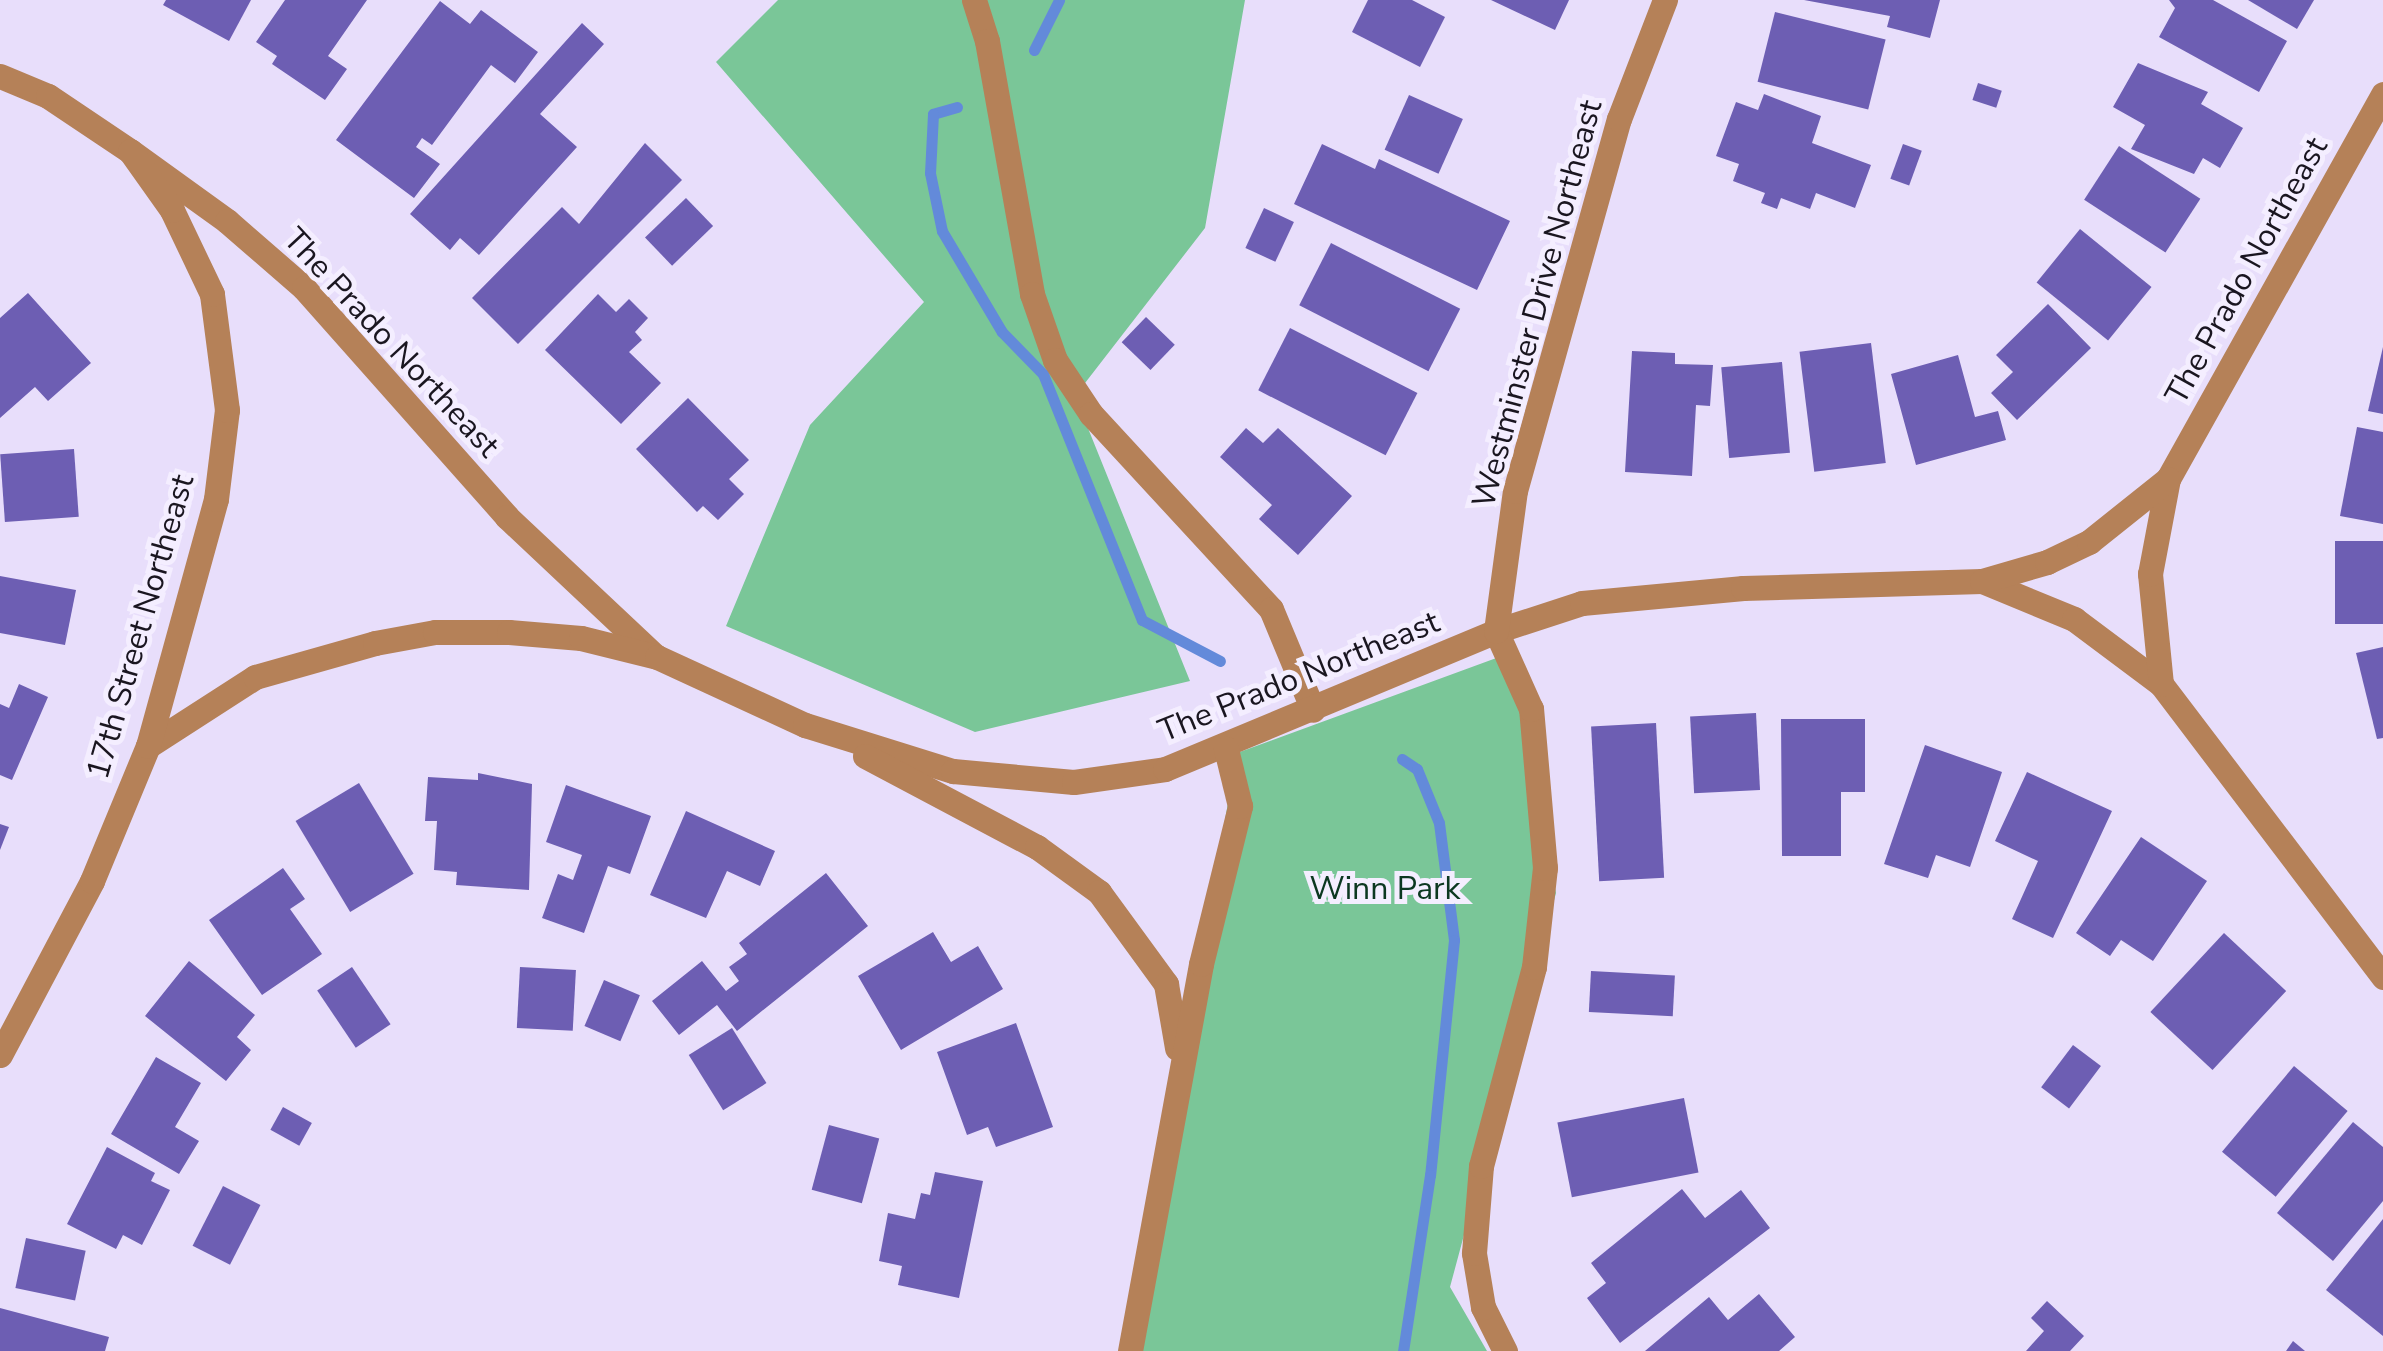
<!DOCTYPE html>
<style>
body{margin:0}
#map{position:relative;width:2383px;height:1351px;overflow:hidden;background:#e8defb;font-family:"Nunito Sans",sans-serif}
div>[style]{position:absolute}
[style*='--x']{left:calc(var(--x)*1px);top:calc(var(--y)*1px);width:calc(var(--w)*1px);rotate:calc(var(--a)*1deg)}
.green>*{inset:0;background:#7ac698}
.stream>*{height:11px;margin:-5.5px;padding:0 5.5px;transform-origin:5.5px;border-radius:5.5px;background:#638ada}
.building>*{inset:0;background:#6d5eb3;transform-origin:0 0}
.street>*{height:25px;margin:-12.5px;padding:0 12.5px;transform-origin:12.5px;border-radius:12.5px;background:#b58158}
span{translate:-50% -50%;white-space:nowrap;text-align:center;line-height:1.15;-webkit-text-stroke:10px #f4eeff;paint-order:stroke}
.street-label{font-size:32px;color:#1a1620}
.park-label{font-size:32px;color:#0c3821}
</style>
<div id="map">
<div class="green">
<div style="clip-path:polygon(778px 0,1245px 0,1205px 228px,1075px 396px,1190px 681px,975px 732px,726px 626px,810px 425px,924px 302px,716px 62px)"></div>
<div style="clip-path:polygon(1510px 653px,1556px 893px,1450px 1287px,1487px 1351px,1129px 1351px,1237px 753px)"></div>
</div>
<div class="stream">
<div style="--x:1034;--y:50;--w:56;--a:-63.4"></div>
<div style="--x:957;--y:107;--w:25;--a:164"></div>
<div style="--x:933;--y:114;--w:59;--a:92.9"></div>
<div style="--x:930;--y:173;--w:59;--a:78.3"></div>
<div style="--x:942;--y:231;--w:117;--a:59.3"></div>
<div style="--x:1002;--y:332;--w:59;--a:45.7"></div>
<div style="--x:1043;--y:374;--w:265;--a:68.1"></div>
<div style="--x:1142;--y:620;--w:88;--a:27.7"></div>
<div style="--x:1402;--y:759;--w:18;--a:34"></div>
<div style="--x:1417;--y:769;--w:58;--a:67.8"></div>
<div style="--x:1439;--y:823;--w:118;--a:82.7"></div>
<div style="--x:1454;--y:940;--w:236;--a:95.8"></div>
<div style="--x:1430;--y:1175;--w:178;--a:98.7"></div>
</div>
<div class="building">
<div style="clip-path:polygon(166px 0,251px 0,229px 41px,163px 5px)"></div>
<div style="clip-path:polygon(285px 0,367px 0,328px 56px,347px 69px,325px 100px,272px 64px,277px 56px,256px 42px)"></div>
<div style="clip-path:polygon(1368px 0,1412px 0,1445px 17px,1420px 67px,1352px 32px)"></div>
<div style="clip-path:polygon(1491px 0,1569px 0,1555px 30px)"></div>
<div style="clip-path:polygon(1804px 0,1940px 0,1930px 38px,1887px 27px,1890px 16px)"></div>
<div style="clip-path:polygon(2169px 0,2213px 0,2287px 41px,2259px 92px,2159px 37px,2175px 8px)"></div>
<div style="clip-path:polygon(2248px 0,2314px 0,2297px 29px)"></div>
<div style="clip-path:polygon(440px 1px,470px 24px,481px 10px,538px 52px,515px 83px,491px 65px,432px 145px,422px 138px,416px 147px,440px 164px,414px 198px,336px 140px)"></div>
<div style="left:1775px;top:12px;width:114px;height:72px;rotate:14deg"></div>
<div style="clip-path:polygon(582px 23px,604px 44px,540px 114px,577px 147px,479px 255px,460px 238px,450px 250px,410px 214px)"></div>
<div style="clip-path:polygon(2138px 63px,2208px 92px,2201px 104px,2243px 128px,2220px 168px,2203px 158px,2194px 174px,2131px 149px,2145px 125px,2113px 107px)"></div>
<div style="left:1978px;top:83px;width:25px;height:18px;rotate:18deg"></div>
<div style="clip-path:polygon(1764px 94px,1821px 116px,1812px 143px,1871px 165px,1855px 208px,1816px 193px,1810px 209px,1781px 198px,1777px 209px,1761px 203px,1765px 193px,1733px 181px,1739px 164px,1716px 156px,1736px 102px,1758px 110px)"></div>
<div style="left:1409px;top:95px;width:59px;height:60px;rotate:24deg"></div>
<div style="clip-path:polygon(645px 143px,682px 180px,518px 344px,472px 298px,562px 207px,579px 224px)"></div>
<div style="clip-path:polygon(1322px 144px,1375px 169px,1379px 159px,1510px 221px,1477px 290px,1294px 204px)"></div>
<div style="left:1903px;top:144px;width:20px;height:37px;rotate:20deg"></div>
<div style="left:2119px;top:146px;width:97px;height:64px;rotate:33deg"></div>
<div style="left:686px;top:198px;width:39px;height:57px;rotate:46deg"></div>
<div style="left:1264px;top:208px;width:33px;height:44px;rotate:25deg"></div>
<div style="left:2080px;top:229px;width:92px;height:69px;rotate:39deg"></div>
<div style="left:1331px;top:243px;width:145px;height:70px;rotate:27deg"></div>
<div style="clip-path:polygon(28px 293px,91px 363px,48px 401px,35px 387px,0 418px,0 318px)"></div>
<div style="clip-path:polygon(598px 294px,616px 312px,629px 299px,648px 318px,635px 332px,642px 340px,629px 352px,661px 383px,621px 424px,545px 350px)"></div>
<div style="clip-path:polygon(2048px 304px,2091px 348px,2017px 420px,1991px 393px,2013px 372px,1996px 355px)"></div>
<div style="left:1146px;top:317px;width:40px;height:35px;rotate:44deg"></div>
<div style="left:1290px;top:328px;width:143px;height:70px;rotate:27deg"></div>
<div style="left:1871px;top:343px;width:121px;height:72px;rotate:83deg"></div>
<div style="clip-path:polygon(2383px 347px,2383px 414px,2368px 411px)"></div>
<div style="clip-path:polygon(1632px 351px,1675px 353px,1675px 364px,1713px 365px,1710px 406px,1696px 405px,1692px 476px,1625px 472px)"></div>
<div style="clip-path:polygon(1958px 355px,1975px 417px,1998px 411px,2006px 440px,1916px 465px,1891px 374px)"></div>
<div style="left:1782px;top:362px;width:91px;height:61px;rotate:85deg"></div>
<div style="clip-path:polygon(688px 398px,749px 460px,729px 479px,744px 494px,718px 520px,703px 506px,697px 512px,636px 449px)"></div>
<div style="clip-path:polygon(2357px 427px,2383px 432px,2383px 524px,2340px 516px)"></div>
<div style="clip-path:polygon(1246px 428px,1263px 443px,1278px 428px,1352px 496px,1298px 555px,1259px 519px,1272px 505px,1220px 457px)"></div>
<div style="left:74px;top:449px;width:68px;height:74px;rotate:86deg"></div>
<div style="left:2335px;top:541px;width:48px;height:83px"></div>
<div style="clip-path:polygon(0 576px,76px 590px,65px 645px,0 633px)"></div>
<div style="clip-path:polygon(2383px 647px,2383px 738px,2377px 739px,2356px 653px)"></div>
<div style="clip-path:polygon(19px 684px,48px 697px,12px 780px,0 775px,0 704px,9px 708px)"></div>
<div style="left:1756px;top:713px;width:77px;height:66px;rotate:87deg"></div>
<div style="clip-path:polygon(1781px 719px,1865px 719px,1865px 792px,1841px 792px,1841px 856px,1782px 856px)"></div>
<div style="left:1656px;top:723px;width:155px;height:65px;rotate:87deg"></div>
<div style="clip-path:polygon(1925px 745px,2002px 772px,1970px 867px,1936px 855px,1928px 878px,1884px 864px)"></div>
<div style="clip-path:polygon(2027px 772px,2112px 811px,2053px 938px,2012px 919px,2038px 861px,1995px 841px)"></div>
<div style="clip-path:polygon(478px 773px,532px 784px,529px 890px,456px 885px,457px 872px,434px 870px,437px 821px,425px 821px,428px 777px,478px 780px)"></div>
<div style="left:359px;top:783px;width:106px;height:74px;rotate:59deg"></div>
<div style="clip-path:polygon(566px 785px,651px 816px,630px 874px,608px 866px,584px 933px,542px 918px,558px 874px,573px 880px,582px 855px,546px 842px)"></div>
<div style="clip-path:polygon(686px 811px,775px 851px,760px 886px,727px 871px,706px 918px,650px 895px)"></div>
<div style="clip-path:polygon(0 824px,9px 827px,0 850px)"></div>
<div style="clip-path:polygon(2141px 837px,2207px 881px,2153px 961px,2121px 940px,2110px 956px,2076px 933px)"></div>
<div style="clip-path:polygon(283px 868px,305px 899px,290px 909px,322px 954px,262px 995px,209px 920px)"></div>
<div style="clip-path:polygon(826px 873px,868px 926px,737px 1031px,717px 1005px,679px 1035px,652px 1001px,702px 961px,726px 991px,739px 981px,729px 967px,747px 954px,739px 943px)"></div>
<div style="clip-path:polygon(933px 932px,951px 962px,978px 946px,1003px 989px,901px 1050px,858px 976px)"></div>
<div style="left:2224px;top:933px;width:85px;height:108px;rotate:43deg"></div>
<div style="clip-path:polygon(189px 961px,255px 1015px,237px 1037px,251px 1050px,226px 1081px,145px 1016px)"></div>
<div style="left:352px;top:967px;width:69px;height:42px;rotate:56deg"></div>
<div style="left:520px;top:967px;width:56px;height:61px;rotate:3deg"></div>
<div style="left:1591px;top:971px;width:84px;height:41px;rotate:3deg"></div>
<div style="left:604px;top:980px;width:39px;height:50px;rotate:23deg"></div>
<div style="clip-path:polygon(1016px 1023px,1053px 1127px,996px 1147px,988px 1127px,967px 1135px,937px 1052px)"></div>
<div style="left:732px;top:1028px;width:65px;height:51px;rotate:58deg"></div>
<div style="left:2073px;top:1045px;width:35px;height:53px;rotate:37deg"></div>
<div style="clip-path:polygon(156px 1057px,201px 1083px,175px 1127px,199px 1141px,179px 1174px,111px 1134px)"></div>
<div style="left:2294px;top:1066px;width:70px;height:112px;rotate:40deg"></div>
<div style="left:1684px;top:1098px;width:76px;height:129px;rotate:79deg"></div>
<div style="left:283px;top:1107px;width:33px;height:26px;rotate:29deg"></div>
<div style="clip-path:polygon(2353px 1122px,2383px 1147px,2383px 1201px,2333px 1261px,2277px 1213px)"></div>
<div style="left:829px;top:1125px;width:52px;height:67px;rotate:15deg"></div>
<div style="clip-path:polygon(107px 1147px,155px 1173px,151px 1181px,170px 1190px,142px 1245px,123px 1235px,116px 1249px,67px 1224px)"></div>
<div style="clip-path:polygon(935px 1172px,983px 1181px,959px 1298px,898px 1285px,902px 1266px,879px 1261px,888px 1213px,915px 1219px,921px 1193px,930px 1195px)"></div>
<div style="left:223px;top:1186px;width:42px;height:67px;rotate:27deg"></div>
<div style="clip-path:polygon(1682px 1189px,1705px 1218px,1741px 1190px,1770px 1228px,1620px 1343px,1587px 1298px,1606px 1283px,1591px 1263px)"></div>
<div style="clip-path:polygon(2383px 1219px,2383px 1336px,2326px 1290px)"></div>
<div style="left:26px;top:1238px;width:61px;height:51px;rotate:12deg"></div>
<div style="clip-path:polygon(1759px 1294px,1795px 1337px,1779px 1351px,1645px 1351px,1709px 1297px,1728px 1320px)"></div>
<div style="clip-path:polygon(2047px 1301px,2084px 1336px,2070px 1351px,2026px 1351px,2044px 1331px,2031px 1318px)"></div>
<div style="clip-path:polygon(0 1308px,109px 1337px,105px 1351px,0 1351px)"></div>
<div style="clip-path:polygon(2293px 1341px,2305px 1351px,2286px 1351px)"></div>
</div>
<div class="street">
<div style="--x:974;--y:0;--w:43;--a:72.4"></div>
<div style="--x:987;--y:41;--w:257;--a:79.9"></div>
<div style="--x:1032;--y:294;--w:70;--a:70.8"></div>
<div style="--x:1055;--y:360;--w:65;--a:56.3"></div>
<div style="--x:1091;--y:414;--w:265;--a:47.3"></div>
<div style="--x:1271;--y:609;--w:109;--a:67.4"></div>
<div style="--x:0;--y:76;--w:52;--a:22.6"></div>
<div style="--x:48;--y:96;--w:99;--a:33.9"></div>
<div style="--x:130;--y:151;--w:120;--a:35.8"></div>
<div style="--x:227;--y:221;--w:102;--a:41"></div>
<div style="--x:304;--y:288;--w:306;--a:48.4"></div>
<div style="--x:507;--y:517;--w:202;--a:43.2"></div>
<div style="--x:1982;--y:581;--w:100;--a:22.4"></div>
<div style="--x:2074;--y:619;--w:109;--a:36.8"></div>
<div style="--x:2161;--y:684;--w:368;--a:52.8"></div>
<div style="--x:2161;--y:684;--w:111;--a:-95.7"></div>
<div style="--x:2150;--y:574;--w:97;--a:-79.3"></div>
<div style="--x:2168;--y:479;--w:441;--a:-60.8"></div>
<div style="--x:148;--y:746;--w:127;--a:-32.8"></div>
<div style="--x:255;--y:677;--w:125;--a:-15.8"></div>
<div style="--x:375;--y:643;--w:61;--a:-10.4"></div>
<div style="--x:435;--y:632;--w:74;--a:0"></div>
<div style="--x:509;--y:632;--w:72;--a:4.8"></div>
<div style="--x:581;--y:638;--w:78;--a:14"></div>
<div style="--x:657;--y:657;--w:163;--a:24.7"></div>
<div style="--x:805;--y:725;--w:155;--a:17.3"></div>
<div style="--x:953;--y:771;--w:121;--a:5.2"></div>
<div style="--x:1074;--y:782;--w:92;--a:-8.1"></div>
<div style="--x:1165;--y:769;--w:359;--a:-22.6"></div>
<div style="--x:1496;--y:631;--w:90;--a:-18"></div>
<div style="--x:1582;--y:603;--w:162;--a:-5.3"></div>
<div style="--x:1743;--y:588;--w:239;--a:-1.7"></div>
<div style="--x:1982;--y:581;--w:68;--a:-16.3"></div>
<div style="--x:2047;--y:562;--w:47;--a:-25.5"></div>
<div style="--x:2089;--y:542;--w:101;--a:-38.6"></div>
<div style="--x:865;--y:756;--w:195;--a:27.9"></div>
<div style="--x:1037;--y:847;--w:77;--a:36"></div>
<div style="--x:1099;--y:892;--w:114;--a:53.9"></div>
<div style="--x:1166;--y:984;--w:65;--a:80.2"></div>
<div style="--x:0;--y:1055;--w:197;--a:-62.1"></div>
<div style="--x:92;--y:881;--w:146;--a:-67.5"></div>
<div style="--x:148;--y:746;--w:256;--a:-74.6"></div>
<div style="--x:216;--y:499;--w:90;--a:-83"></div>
<div style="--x:227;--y:410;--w:117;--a:-97.4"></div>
<div style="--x:212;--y:294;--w:93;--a:-115.5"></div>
<div style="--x:172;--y:210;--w:72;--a:-125.4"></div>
<div style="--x:1130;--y:1351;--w:393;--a:-79.6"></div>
<div style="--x:1201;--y:964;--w:163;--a:-76.1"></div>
<div style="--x:1240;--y:806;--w:59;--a:-103.8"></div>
<div style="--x:1505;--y:1351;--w:49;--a:-116.6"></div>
<div style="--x:1483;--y:1307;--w:55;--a:-99.5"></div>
<div style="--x:1474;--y:1253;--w:87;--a:-85.4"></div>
<div style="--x:1481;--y:1166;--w:206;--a:-75.1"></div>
<div style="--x:1534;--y:967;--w:100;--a:-83.7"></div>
<div style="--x:1545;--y:868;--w:160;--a:-95"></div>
<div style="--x:1531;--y:709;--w:85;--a:-114.2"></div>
<div style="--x:1496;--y:631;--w:141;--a:-82.3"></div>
<div style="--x:1515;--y:491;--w:386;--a:-74.4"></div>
<div style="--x:1619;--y:119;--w:128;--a:-68.9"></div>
</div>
<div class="street-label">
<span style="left:2247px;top:271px;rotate:-61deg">The Prado Northeast</span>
<span style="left:1538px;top:304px;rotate:-75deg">Westminster Drive Northeast</span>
<span style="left:391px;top:343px;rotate:47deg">The Prado Northeast</span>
<span style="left:141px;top:627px;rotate:-74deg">17th Street Northeast</span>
<span style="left:1299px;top:677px;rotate:-22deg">The Prado Northeast</span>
</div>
<div class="park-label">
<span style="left:1385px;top:889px">Winn Park</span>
</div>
</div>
